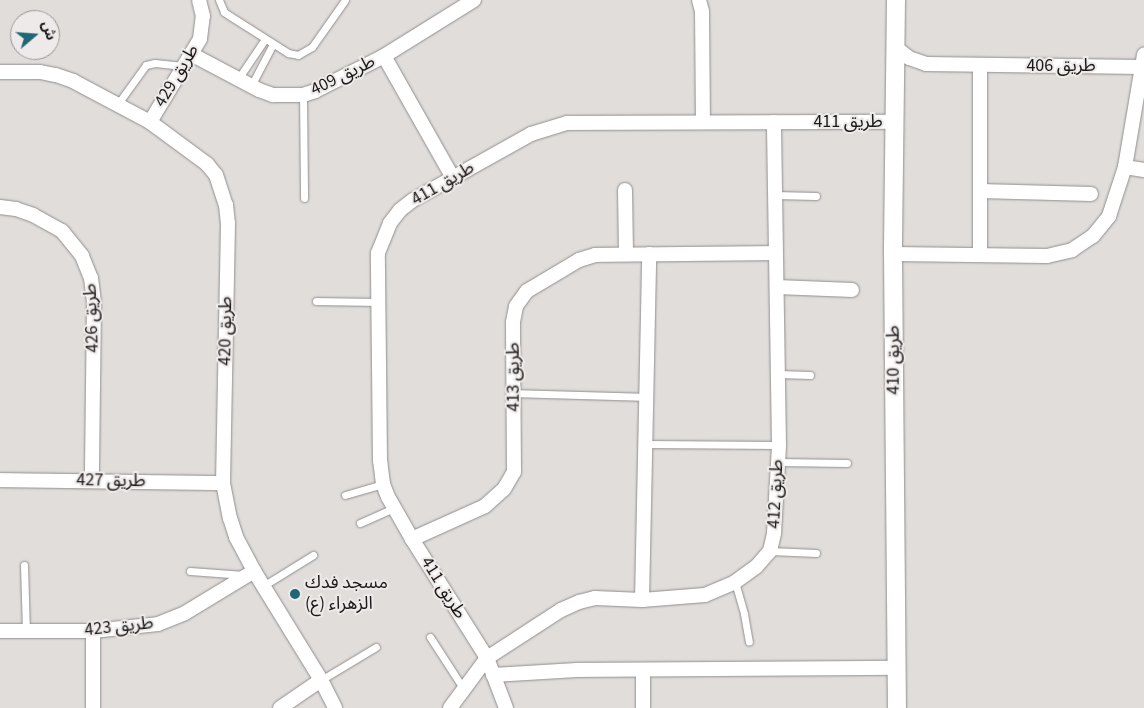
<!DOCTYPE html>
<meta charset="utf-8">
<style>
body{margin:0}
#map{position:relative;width:1144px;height:708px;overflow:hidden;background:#e0dddb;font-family:"Source Sans 3","Noto Sans Arabic",sans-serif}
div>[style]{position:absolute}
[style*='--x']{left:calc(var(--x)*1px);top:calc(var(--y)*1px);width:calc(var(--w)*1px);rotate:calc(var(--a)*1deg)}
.roads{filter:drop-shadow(0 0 1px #918e8d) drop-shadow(0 0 1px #918e8d)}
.service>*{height:7px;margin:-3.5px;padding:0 3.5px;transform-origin:3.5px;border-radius:3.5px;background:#fff}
.minor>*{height:14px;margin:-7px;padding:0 7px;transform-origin:7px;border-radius:7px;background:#fff}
.tertiary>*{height:18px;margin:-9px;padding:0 9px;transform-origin:9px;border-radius:9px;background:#fff}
.dots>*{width:14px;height:14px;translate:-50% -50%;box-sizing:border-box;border:2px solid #eeeae9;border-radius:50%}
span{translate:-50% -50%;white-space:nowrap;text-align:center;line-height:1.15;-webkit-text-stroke:4px #eeeae9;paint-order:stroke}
.street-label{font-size:18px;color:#1a1918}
.poi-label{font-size:18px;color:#1a1918}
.left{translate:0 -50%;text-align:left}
.north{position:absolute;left:10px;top:10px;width:50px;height:50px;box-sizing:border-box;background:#eeeae9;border:1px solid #999695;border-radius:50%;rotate:72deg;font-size:14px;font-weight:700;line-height:20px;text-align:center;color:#1a1918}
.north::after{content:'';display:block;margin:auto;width:18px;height:22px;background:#1f6775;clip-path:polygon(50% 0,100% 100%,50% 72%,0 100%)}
</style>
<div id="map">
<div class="roads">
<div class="service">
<div style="--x:219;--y:0;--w:13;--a:67"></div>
<div style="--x:224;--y:12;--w:7;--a:34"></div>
<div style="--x:230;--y:16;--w:69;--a:32.5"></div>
<div style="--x:288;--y:53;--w:10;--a:11"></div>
<div style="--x:298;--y:55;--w:16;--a:-30"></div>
<div style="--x:312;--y:47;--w:57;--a:-54.9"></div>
<div style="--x:238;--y:79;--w:48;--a:-56"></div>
<div style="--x:251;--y:86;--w:47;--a:-62.4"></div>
<div style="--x:303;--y:95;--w:103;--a:89.4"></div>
<div style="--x:117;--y:105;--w:49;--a:-54.1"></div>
<div style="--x:146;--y:65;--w:9;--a:-13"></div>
<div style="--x:155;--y:63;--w:28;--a:6"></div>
<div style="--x:775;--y:195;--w:41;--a:1.4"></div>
<div style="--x:316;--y:301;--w:61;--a:0.9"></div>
<div style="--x:778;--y:374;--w:32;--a:2"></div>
<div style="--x:514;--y:393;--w:132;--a:1.7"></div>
<div style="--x:645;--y:444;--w:134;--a:0.4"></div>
<div style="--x:778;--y:462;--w:69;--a:0.8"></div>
<div style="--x:345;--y:495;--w:40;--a:-16"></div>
<div style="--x:360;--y:523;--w:37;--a:-24"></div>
<div style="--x:770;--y:551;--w:46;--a:2.5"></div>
<div style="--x:24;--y:565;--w:66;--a:88.3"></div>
<div style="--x:190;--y:571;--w:54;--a:4.2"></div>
<div style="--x:735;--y:582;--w:33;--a:74"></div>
<div style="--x:744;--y:614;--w:28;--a:80"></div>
<div style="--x:263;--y:586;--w:59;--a:-31.8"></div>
<div style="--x:430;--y:637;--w:61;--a:57.1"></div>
<div style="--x:321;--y:680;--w:64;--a:-31"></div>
</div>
<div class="minor">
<div style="--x:699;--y:0;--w:11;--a:75"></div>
<div style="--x:702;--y:11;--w:111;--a:89.5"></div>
<div style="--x:895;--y:47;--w:18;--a:38"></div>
<div style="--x:909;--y:58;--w:18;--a:19"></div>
<div style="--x:926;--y:64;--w:216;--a:0.8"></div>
<div style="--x:191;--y:54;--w:77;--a:27.9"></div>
<div style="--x:259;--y:90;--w:15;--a:20"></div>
<div style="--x:273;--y:95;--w:30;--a:0"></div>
<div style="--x:303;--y:95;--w:13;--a:-18"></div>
<div style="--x:315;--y:91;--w:77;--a:-26.9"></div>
<div style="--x:384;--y:56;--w:106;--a:-31.9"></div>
<div style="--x:384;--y:56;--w:140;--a:60.5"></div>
<div style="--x:0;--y:72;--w:40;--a:0"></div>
<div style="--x:40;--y:72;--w:16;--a:11"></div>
<div style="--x:56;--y:75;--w:18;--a:19"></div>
<div style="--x:73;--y:81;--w:87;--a:28"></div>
<div style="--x:150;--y:122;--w:71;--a:36.4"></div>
<div style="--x:207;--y:164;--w:14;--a:51"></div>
<div style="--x:216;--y:175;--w:32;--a:72"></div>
<div style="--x:226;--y:205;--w:18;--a:84"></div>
<div style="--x:228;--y:223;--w:260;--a:91.1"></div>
<div style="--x:223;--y:483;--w:36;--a:79"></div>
<div style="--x:230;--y:518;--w:20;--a:72"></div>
<div style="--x:236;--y:537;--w:38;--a:62"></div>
<div style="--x:254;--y:571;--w:128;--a:58.4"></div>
<div style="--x:321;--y:680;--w:31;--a:63"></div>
<div style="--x:150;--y:122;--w:97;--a:-58.9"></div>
<div style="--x:200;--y:39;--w:23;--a:-83"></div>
<div style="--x:203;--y:16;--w:16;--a:-104"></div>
<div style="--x:1125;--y:167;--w:19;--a:9"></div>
<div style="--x:625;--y:190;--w:64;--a:89.1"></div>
<div style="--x:980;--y:191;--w:111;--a:1.5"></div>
<div style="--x:0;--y:207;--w:16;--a:7"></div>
<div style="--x:16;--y:209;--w:18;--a:19"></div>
<div style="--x:33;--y:215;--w:33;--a:29"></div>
<div style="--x:62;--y:231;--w:32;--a:51"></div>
<div style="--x:82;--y:256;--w:24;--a:68"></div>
<div style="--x:91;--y:278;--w:26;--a:83"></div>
<div style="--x:94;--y:304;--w:176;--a:90.7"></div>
<div style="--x:893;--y:254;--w:154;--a:0.7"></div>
<div style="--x:1047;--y:256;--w:26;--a:-13"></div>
<div style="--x:1072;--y:250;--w:25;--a:-34"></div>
<div style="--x:1093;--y:236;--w:26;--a:-51"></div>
<div style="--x:1109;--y:216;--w:52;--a:-71.9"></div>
<div style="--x:1125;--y:167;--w:114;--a:-80.4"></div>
<div style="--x:980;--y:255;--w:189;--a:-90"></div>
<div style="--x:777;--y:287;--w:75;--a:2.3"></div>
<div style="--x:0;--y:480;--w:223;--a:0.8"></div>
<div style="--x:412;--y:539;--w:80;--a:-24.3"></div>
<div style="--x:485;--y:506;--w:25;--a:-42"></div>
<div style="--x:504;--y:489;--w:20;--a:-60"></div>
<div style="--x:514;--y:472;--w:150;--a:-90.4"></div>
<div style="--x:513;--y:322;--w:16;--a:-79"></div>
<div style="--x:516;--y:306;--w:19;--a:-54"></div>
<div style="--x:527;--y:291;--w:61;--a:-30.8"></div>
<div style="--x:579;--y:260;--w:17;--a:-17"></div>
<div style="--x:595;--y:255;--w:180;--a:-0.6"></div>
<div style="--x:642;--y:600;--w:346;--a:-88.8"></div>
<div style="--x:0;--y:631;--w:93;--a:0"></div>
<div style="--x:93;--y:631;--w:65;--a:-6.1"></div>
<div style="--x:158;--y:624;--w:29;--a:-22"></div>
<div style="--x:185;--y:613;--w:81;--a:-31.3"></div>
<div style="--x:93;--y:631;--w:77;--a:90"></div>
<div style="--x:643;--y:671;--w:37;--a:90"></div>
<div style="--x:493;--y:675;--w:84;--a:-3.4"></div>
<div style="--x:577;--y:670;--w:319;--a:-0.4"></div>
<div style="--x:280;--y:708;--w:50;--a:-34.3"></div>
<div style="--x:450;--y:708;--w:62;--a:-53.5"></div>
<div style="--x:487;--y:658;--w:88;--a:-33"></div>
<div style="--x:561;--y:610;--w:20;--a:-24"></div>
<div style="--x:579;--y:602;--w:16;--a:-14"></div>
<div style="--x:595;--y:598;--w:47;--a:2.4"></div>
<div style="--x:642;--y:600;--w:63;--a:-4.5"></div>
<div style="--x:705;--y:595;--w:33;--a:-23"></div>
<div style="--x:735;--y:582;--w:26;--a:-36"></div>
<div style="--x:756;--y:567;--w:21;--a:-49"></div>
<div style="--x:770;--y:551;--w:18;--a:-77"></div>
<div style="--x:774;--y:533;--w:88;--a:-86.7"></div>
<div style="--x:779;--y:445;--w:323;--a:-90.9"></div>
<div style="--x:506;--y:708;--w:53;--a:-110.8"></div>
<div style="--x:487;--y:658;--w:141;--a:-122.2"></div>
<div style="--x:412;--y:539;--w:48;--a:-119.7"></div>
<div style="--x:388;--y:497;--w:14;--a:-111"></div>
<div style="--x:383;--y:484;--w:23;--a:-97"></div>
<div style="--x:380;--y:461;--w:208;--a:-90.6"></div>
<div style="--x:378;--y:253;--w:32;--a:-68"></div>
<div style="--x:390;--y:223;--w:16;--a:-52"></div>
<div style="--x:400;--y:210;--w:16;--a:-38"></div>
<div style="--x:413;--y:200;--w:135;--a:-29.2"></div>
<div style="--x:531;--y:134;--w:38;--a:-17"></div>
<div style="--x:567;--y:123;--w:328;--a:-0.2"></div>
</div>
<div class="tertiary">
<div style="--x:896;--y:0;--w:254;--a:90.7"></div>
<div style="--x:893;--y:254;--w:454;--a:89.5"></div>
</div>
</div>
<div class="dots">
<div style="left:295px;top:594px;background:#1f6775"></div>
</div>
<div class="street-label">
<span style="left:1061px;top:66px">طريق 406</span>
<span style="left:177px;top:76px;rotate:-59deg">طريق 429</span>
<span style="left:343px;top:76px;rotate:-26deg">طريق 409</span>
<span style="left:848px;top:122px">طريق 411</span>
<span style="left:443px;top:184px;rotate:-30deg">طريق 411</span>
<span style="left:92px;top:318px;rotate:-92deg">طريق 426</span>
<span style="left:226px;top:331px;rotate:-89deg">طريق 420</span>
<span style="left:894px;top:360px;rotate:-90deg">طريق 410</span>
<span style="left:514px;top:377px;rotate:-90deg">طريق 413</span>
<span style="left:111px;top:481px;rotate:1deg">طريق 427</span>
<span style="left:776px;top:494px;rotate:-87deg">طريق 412</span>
<span style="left:443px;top:588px;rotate:58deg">طريق 411</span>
<span style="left:119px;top:627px;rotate:-6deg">طريق 423</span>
</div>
<div class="poi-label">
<span class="left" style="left:305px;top:594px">مسجد فدك<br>الزهراء (ع)</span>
</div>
<div class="north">ش</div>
</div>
